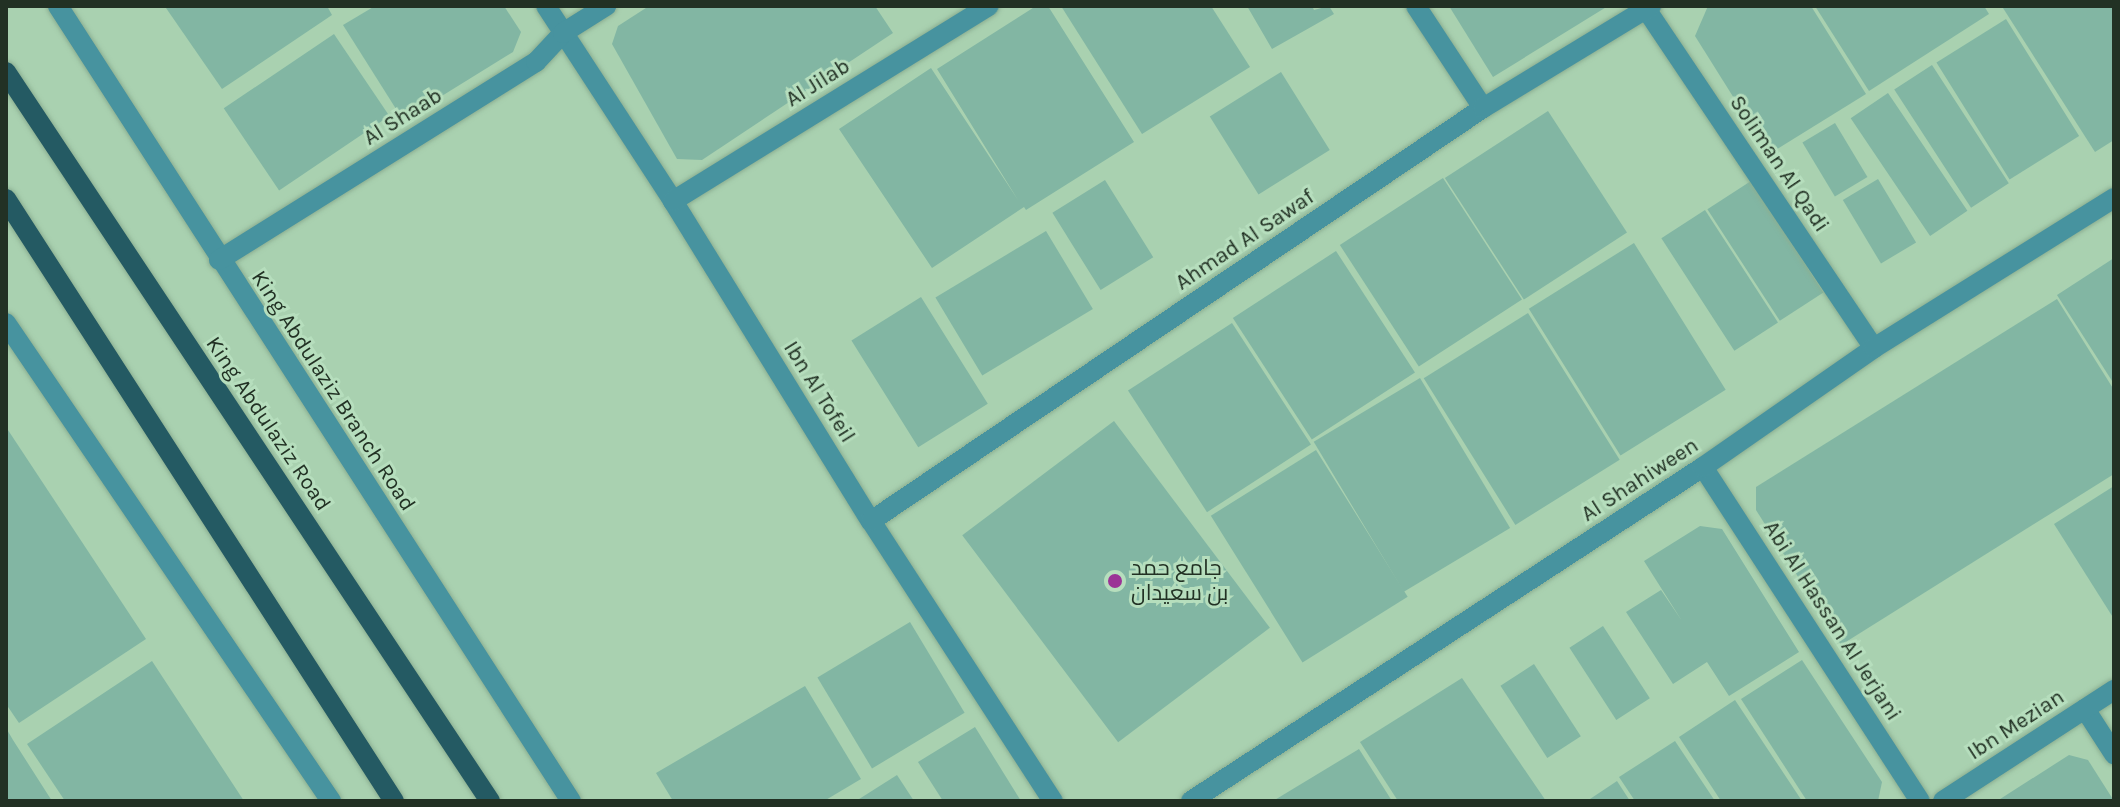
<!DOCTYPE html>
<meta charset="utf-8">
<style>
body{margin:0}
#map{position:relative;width:2120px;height:807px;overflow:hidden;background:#a9d1b0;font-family:Karla,Cairo,sans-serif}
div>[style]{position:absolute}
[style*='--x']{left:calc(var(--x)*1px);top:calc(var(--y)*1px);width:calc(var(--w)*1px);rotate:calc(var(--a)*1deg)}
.building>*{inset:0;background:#82b6a3;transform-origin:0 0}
.roads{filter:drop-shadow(0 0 2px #8bae91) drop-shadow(0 0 2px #8bae91)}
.minor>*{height:20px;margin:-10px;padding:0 10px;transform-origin:10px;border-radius:10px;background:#47939f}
.major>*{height:20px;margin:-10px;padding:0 10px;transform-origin:10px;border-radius:10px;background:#245a63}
.dots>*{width:22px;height:22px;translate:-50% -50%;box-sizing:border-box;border:4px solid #b6debd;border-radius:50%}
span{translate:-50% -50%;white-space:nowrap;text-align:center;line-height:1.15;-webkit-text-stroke:6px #b6debd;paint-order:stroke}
.street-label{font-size:22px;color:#223124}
.poi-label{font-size:22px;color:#223124}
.left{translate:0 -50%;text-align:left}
.frame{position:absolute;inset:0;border:8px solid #223124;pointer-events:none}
</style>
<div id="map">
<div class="building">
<div style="clip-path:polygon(169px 6px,327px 6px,332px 15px,222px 89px,166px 8px)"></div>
<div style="clip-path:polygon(375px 6px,504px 6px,521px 32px,513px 52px,403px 120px,343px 25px)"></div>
<div style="clip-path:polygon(649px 6px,875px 6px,893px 33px,702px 160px,677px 159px,612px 44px,618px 26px)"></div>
<div style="clip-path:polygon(1036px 6px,1048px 6px,1134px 142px,1026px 210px,1024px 207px,932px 268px,839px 129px,931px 68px,1018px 200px,937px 69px)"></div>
<div style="clip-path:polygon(1061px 6px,1211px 6px,1250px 67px,1142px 134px)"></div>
<div style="clip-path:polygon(1247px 6px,1312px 6px,1314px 10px,1329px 6px,1334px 14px,1272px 49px)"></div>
<div style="clip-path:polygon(1449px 6px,1608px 6px,1493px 77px)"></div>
<div style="clip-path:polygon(1708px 6px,1811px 6px,1866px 94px,1769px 154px,1695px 36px)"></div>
<div style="clip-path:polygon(1815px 6px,1984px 6px,1989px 14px,1869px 91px)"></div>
<div style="clip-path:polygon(2006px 6px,2114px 6px,2114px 140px,2095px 152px,2003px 8px)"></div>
<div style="left:2006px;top:19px;width:138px;height:82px;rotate:58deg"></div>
<div style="left:334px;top:34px;width:99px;height:133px;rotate:56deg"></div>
<div style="left:1932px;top:65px;width:141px;height:45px;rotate:57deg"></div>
<div style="left:1281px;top:72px;width:92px;height:84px;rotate:58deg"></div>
<div style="left:1888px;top:93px;width:142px;height:45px;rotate:56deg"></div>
<div style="left:1548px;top:111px;width:145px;height:123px;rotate:57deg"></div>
<div style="left:1835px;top:123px;width:63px;height:38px;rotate:59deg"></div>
<div style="left:1443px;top:178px;width:145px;height:123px;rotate:57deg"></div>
<div style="left:1878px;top:179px;width:74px;height:41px;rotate:59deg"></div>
<div style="left:1105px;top:180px;width:91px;height:62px;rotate:58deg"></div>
<div style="left:1751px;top:181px;width:133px;height:52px;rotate:57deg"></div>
<div style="left:1705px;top:210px;width:134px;height:52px;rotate:57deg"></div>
<div style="left:1046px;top:231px;width:91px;height:129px;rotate:59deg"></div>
<div style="left:1634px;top:243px;width:173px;height:124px;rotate:58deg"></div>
<div style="left:1336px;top:251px;width:145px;height:123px;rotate:57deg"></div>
<div style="clip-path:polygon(2114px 258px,2114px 384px,2057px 295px)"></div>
<div style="left:921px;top:297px;width:126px;height:82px;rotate:58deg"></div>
<div style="clip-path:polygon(2057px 299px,2114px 390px,2114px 474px,1841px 645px,1756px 510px,1756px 487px)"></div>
<div style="left:1528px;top:313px;width:173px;height:123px;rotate:58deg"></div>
<div style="left:1232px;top:323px;width:145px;height:124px;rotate:57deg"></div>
<div style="left:1420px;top:378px;width:175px;height:124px;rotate:59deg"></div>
<div style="left:1114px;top:421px;width:259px;height:190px;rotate:53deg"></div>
<div style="clip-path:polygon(6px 427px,146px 639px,19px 723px,6px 704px)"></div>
<div style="left:1316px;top:450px;width:173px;height:124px;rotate:58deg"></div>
<div style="clip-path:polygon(2114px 486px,2114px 619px,2054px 524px)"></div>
<div style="clip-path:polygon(1700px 526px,1722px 529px,1799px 652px,1729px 696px,1707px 662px,1673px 684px,1626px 612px,1661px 590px,1682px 621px,1644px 561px)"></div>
<div style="left:910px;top:622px;width:106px;height:108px;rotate:59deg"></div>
<div style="left:1603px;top:626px;width:86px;height:40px;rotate:57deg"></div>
<div style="clip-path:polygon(1802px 660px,1882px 782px,1878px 801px,1807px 801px,1741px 699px)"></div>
<div style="clip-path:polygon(152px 661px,244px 801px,65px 801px,27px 744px)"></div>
<div style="left:1534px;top:664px;width:86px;height:40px;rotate:57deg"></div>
<div style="clip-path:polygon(1462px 678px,1546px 801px,1398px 801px,1360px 742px)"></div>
<div style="clip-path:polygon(805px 686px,861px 779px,824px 801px,673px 801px,656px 773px)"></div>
<div style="clip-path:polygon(1735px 700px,1802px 801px,1721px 801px,1679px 737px)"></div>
<div style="clip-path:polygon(975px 727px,1021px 801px,943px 801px,918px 762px)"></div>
<div style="clip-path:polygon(6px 728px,13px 740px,52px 801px,6px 801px)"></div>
<div style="clip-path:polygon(1675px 741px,1715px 801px,1635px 801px,1619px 777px)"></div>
<div style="clip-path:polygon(1359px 749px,1392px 801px,1273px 801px)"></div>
<div style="clip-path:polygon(2069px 755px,2088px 760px,2114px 801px,1997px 801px)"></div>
<div style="clip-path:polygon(897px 775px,914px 801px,856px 801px)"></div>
<div style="clip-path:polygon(1617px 781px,1630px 801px,1587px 801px)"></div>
</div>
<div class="roads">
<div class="minor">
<div style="--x:58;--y:6;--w:946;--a:57.17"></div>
<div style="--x:546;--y:6;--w:233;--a:56.9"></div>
<div style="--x:673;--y:201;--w:376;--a:58.3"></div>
<div style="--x:871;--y:521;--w:334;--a:57"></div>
<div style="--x:1416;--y:6;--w:122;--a:56.7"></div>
<div style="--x:1644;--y:6;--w:412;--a:56.1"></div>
<div style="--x:673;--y:201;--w:371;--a:-31.7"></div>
<div style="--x:219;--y:260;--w:374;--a:-32"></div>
<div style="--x:536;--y:62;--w:40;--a:-47"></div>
<div style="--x:563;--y:33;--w:51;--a:-32.1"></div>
<div style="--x:6;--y:323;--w:578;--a:55.79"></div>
<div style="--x:1703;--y:467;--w:398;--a:57"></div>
<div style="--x:871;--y:521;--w:738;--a:-34.01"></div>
<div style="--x:1483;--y:108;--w:197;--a:-31.3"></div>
<div style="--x:2085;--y:709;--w:54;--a:57.2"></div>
<div style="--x:1191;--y:801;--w:611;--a:-33.12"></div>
<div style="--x:1703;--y:467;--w:208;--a:-34.8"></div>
<div style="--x:1874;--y:348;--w:283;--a:-32"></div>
<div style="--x:1943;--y:801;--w:204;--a:-33"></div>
</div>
<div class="major">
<div style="--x:6;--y:72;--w:875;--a:56.42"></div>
<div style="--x:6;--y:199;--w:716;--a:57.2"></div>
</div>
</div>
<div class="dots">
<div style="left:1115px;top:581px;background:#9b3396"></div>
</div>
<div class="street-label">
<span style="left:818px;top:83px;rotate:-32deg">Al Jilab</span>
<span style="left:403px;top:117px;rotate:-32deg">Al Shaab</span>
<span style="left:1779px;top:164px;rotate:56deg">Soliman Al Qadi</span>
<span style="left:1245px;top:240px;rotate:-34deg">Ahmad Al Sawaf</span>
<span style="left:333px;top:391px;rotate:57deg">King Abdulaziz Branch Road</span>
<span style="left:819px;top:392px;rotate:58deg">Ibn Al Tofeil</span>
<span style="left:268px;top:424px;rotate:56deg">King Abdulaziz Road</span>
<span style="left:1640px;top:480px;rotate:-33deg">Al Shahiween</span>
<span style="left:1832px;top:621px;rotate:57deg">Abi Al Hassan Al Jerjani</span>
<span style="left:2016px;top:725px;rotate:-33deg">Ibn Mezian</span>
</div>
<div class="poi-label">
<span class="left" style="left:1131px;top:581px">جامع حمد<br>بن سعيدان</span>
</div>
<div class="frame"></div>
</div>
